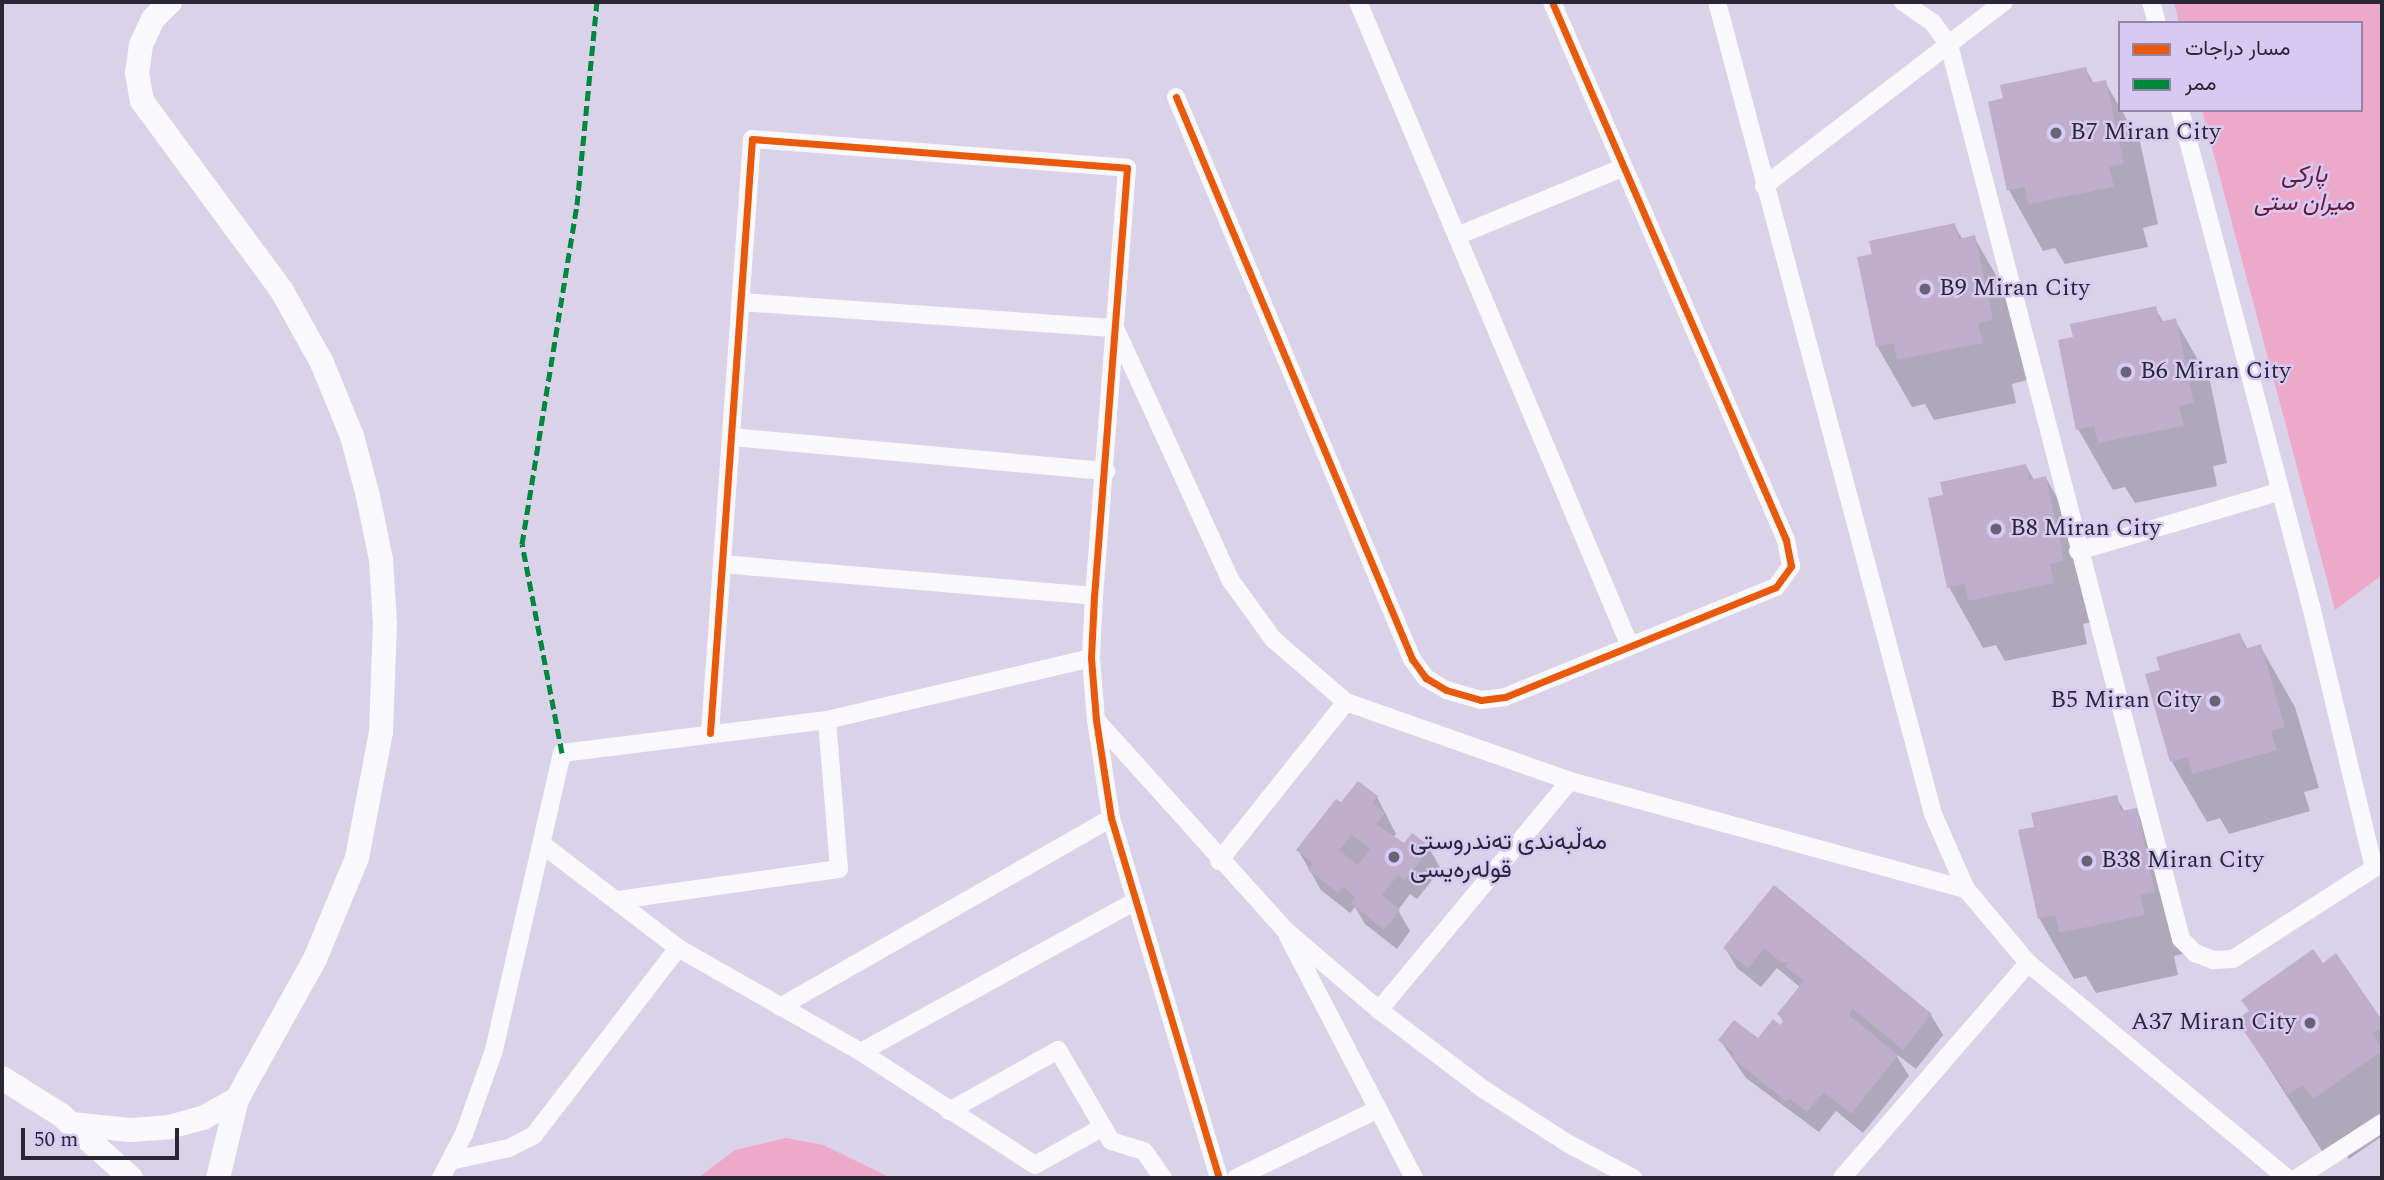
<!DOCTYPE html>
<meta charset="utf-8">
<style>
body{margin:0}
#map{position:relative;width:2384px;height:1180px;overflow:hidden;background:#dad2e9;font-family:Spectral,Vazirmatn,serif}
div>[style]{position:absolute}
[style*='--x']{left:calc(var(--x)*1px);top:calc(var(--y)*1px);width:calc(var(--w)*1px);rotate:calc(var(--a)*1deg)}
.green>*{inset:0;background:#eca9c9}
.shadow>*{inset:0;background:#0003}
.building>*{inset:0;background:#c0accb}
.street>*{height:18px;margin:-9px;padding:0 9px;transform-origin:9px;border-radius:9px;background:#f9f8fc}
.secondary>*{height:24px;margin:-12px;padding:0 12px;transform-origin:12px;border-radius:12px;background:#f9f8fc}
.quiet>*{height:5px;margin-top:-2.5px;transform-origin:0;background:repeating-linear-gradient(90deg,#00873e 0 10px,transparent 0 15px)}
.cycleway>*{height:7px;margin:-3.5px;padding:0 3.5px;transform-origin:3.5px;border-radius:3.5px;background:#e8590c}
.dots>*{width:19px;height:19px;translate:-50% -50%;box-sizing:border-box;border:4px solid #d6c9f2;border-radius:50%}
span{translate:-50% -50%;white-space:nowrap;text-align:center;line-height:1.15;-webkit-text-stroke:5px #d6c9f2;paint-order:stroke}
.poi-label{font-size:24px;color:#2b2635}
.left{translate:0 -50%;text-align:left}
.right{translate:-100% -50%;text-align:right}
.park-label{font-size:24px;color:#6a173a;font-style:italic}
.frame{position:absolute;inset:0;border:4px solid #2b2635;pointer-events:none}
.legend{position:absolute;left:2118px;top:21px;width:245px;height:91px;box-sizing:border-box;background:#d6c9f2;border:2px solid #9288a6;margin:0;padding:9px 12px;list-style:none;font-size:21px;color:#2b2635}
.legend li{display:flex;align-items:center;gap:14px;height:35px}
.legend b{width:35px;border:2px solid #9288a6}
.scale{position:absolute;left:21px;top:1128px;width:158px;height:32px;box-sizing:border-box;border:4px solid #2b2635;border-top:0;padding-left:9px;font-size:21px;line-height:24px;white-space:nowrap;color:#2b2635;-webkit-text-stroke:5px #d6c9f2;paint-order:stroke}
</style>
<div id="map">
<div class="green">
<div style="clip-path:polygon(2174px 2px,2382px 2px,2382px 575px,2335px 610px,2202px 110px,2361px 110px,2361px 23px,2179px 23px)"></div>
<div style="clip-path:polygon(786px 1138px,823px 1145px,891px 1178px,698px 1178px,735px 1150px)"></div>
</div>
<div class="shadow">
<div style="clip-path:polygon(2086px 69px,2094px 84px,2105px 82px,2140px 142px,2158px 224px,2143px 228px,2148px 247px,2065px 264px,2055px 248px,2043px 251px,2009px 190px)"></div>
<div style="clip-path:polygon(1954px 225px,1963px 240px,1974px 237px,2009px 298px,2027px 380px,2012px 384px,2016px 403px,1934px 420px,1925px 404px,1912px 407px,1877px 346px)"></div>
<div style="clip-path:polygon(2155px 308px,2164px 323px,2175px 320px,2210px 381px,2227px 463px,2213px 466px,2217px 486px,2135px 503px,2125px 487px,2113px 490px,2078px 429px,2075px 339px)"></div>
<div style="clip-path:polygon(2026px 466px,2034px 480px,2046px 478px,2080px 539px,2098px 621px,2083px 624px,2087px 644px,2005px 661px,1996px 645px,1983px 648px,1949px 587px,1945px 496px)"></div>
<div style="clip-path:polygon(2240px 635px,2248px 650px,2260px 646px,2295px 707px,2319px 788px,2304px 792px,2310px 811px,2229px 834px,2220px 818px,2207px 822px,2172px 762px,2147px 676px)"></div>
<div style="clip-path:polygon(1377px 797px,1396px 834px,1393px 838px,1405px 845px,1429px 848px,1441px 869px,1417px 899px,1410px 894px,1398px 910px,1410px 931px,1397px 949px,1365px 924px,1355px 907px,1350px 913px,1321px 890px,1298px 850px,1341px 805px)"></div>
<div style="clip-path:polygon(2116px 797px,2125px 812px,2136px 810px,2171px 870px,2189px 953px,2174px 956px,2178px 975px,2096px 993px,2086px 976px,2074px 979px,2039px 918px,2036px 828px)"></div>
<div style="clip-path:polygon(1774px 888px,1931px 1015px,1943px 1035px,1916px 1069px,1895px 1053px,1909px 1076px,1863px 1133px,1836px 1111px,1819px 1132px,1746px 1078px,1720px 1040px,1758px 1041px,1784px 1023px,1779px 1014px,1801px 988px,1777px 968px,1761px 987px,1737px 968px,1725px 948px)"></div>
<div style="clip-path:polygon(2336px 956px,2382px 1023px,2382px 1136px,2349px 1159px,2339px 1144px,2324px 1154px,2238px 1020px)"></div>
</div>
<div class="building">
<div style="clip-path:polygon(2086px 67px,2090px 83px,2106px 80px,2124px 164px,2109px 167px,2114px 187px,2028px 204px,2025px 187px,2007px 191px,1988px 102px,2003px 98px,2000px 85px)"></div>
<div style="clip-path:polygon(1955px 223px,1959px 239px,1975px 235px,1993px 320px,1978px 323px,1983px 343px,1897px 360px,1894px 343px,1876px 347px,1857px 257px,1872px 254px,1869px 241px)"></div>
<div style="clip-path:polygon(2156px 306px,2160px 322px,2176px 318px,2194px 403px,2179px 406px,2184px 426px,2098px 443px,2094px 426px,2076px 430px,2058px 340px,2073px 337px,2070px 324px)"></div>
<div style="clip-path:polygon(2026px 464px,2030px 480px,2046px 476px,2064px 561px,2050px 564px,2054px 583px,1968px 601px,1965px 584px,1947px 588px,1928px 498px,1943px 495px,1940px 482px)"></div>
<div style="clip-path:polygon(2240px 633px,2245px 649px,2261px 644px,2285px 727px,2271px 731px,2277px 750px,2192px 774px,2188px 757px,2170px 762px,2145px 674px,2160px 670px,2156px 657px)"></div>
<div style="clip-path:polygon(evenodd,1358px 781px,1378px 796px,1373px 803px,1385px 813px,1376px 824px,1404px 843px,1412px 833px,1431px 847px,1405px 880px,1398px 875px,1382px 895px,1400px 910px,1384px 930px,1351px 903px,1355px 897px,1343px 887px,1338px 893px,1308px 870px,1313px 863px,1296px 850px,1336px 799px,1341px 802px,1358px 781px,1352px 835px,1370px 849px,1358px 865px,1339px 850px,1352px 835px)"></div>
<div style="clip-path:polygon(2117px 795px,2121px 811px,2137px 808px,2155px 892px,2140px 895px,2145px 915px,2059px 933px,2055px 915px,2038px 919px,2018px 830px,2034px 827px,2031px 813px)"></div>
<div style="clip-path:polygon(1774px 885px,1932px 1014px,1903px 1050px,1853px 1009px,1849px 1015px,1898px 1055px,1851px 1114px,1824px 1092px,1807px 1112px,1789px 1098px,1786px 1101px,1732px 1058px,1735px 1054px,1718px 1040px,1734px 1020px,1758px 1038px,1773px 1019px,1780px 1025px,1784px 1020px,1777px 1014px,1804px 981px,1785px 966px,1789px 962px,1782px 963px,1764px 948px,1748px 968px,1723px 948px)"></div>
<div style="clip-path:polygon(2313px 949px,2323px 963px,2336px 953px,2382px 1020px,2382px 1027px,2373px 1033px,2382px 1051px,2313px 1099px,2303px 1085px,2288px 1095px,2236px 1020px,2249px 1011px,2241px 1000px)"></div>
</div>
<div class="street">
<div style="--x:1358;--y:2;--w:697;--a:67.11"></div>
<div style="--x:1717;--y:2;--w:840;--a:75.1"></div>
<div style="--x:1933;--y:814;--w:82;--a:66.3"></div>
<div style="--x:1966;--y:889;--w:97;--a:50"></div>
<div style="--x:2028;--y:963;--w:337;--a:39.7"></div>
<div style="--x:1903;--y:2;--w:37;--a:35"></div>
<div style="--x:1933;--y:23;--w:27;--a:54"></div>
<div style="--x:1949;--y:45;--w:924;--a:75.45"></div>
<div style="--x:2181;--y:939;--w:20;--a:45"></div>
<div style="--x:2195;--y:953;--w:19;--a:21"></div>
<div style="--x:2213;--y:960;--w:20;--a:-3"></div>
<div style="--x:2233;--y:959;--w:177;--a:-32.8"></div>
<div style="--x:2151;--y:2;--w:22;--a:74"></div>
<div style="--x:1176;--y:97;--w:610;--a:67.22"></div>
<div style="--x:1412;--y:659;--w:24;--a:54"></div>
<div style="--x:1426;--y:678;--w:23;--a:31"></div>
<div style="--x:1446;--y:690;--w:36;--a:16"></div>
<div style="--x:1481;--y:700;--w:24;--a:-7"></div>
<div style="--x:1505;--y:697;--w:292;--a:-22.1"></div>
<div style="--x:1776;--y:587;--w:26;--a:-54"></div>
<div style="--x:1791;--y:566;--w:26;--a:-101"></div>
<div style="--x:1786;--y:540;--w:587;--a:-113.51"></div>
<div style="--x:2180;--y:110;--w:513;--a:75.21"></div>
<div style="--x:2311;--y:606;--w:269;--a:76.5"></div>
<div style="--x:1764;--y:186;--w:302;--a:-37.5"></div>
<div style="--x:1457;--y:236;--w:178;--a:-22.4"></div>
<div style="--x:741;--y:302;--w:375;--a:4"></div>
<div style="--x:1115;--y:328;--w:278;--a:65.4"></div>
<div style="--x:1231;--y:581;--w:72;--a:54.1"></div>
<div style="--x:1273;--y:639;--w:96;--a:40.8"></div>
<div style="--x:1346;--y:702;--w:238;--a:19.4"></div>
<div style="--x:1570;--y:781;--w:410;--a:15.3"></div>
<div style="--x:731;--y:437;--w:377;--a:5.2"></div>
<div style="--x:2078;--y:551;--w:209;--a:-16.4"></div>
<div style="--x:722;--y:564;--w:373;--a:4.9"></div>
<div style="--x:1096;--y:720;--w:281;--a:48"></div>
<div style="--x:1284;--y:929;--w:125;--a:40.5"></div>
<div style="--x:1379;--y:1010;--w:131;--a:37.2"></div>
<div style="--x:1483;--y:1089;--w:100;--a:32.7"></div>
<div style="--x:1567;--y:1143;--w:75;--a:27.9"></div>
<div style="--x:710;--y:733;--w:595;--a:-85.96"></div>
<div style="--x:752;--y:139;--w:376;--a:4.4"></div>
<div style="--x:1127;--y:168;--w:429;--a:94.4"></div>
<div style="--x:1094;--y:596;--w:62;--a:92.8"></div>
<div style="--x:1091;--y:658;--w:62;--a:85.4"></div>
<div style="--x:1096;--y:720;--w:99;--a:81.3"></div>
<div style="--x:1111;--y:818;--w:376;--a:73.3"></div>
<div style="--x:543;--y:845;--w:170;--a:37.3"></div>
<div style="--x:678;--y:948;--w:210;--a:29.6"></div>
<div style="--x:861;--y:1052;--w:207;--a:33"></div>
<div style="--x:1035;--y:1165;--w:78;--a:-29.2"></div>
<div style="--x:1103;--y:1127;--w:16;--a:60"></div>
<div style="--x:1111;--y:1141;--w:34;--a:17"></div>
<div style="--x:1144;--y:1151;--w:33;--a:55"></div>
<div style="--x:1219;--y:861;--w:203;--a:-51.4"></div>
<div style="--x:618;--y:900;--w:223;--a:-8"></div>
<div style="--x:839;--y:869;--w:149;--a:-94.6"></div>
<div style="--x:1288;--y:936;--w:273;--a:62.5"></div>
<div style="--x:780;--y:1007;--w:381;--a:-29.7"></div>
<div style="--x:1379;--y:1010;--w:298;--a:-50.2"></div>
<div style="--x:861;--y:1052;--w:311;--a:-28.8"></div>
<div style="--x:949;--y:1111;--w:125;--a:-29.2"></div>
<div style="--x:1058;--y:1050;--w:89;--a:59.7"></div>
<div style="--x:450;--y:1161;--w:60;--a:-12.4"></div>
<div style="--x:509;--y:1148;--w:28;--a:-27"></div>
<div style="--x:534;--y:1135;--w:236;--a:-52.4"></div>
<div style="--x:441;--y:1178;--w:50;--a:-62.4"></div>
<div style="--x:464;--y:1134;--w:89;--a:-70.3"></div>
<div style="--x:494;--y:1050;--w:305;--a:-77.1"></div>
<div style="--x:562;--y:753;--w:267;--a:-7.1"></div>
<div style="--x:827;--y:720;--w:271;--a:-13.2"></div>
<div style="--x:1236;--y:1178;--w:156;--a:-25.9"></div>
<div style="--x:1842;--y:1178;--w:284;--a:-49.1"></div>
<div style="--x:2297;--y:1178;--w:101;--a:-32.9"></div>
</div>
<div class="secondary">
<div style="--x:170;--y:2;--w:24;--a:135"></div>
<div style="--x:153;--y:19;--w:29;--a:115"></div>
<div style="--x:141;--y:45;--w:28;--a:98"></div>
<div style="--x:137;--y:73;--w:28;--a:80"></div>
<div style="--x:142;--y:101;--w:236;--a:53.6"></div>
<div style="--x:282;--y:291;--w:82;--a:60.9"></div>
<div style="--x:322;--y:363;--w:79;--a:67.7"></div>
<div style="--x:352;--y:436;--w:62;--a:75.1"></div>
<div style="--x:368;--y:496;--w:65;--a:78.5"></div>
<div style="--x:381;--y:560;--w:63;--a:86.4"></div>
<div style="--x:385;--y:623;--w:109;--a:92.1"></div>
<div style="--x:381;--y:732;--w:128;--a:100.8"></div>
<div style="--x:357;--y:858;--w:109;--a:112.6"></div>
<div style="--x:315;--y:959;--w:160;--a:119.1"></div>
<div style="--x:237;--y:1099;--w:81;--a:103.5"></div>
<div style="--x:2;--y:1078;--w:70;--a:32.1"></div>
<div style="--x:61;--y:1115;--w:94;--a:42"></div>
<div style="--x:71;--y:1124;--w:59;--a:5.8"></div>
<div style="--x:130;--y:1130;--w:39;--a:-4"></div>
<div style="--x:169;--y:1127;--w:35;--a:-15"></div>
<div style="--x:203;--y:1118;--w:39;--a:-29"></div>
</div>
<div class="quiet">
<div style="--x:562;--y:753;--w:213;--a:-100.8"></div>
<div style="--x:522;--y:544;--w:343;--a:-80.8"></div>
<div style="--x:577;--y:205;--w:204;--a:-84.4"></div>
</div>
<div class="cycleway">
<div style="--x:1176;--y:97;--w:610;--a:67.22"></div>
<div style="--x:1412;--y:659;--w:24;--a:54"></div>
<div style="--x:1426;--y:678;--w:23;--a:31"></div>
<div style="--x:1446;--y:690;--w:36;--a:16"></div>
<div style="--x:1481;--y:700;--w:24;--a:-7"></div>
<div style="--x:1505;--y:697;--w:292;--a:-22.1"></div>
<div style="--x:1776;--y:587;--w:26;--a:-54"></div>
<div style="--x:1791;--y:566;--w:26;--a:-101"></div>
<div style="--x:1786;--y:540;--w:587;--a:-113.51"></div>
<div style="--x:710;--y:733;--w:595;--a:-85.96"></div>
<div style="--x:752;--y:139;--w:376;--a:4.4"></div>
<div style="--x:1127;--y:168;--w:429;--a:94.4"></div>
<div style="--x:1094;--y:596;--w:62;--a:92.8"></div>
<div style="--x:1091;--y:658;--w:62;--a:85.4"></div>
<div style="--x:1096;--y:720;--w:99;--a:81.3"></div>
<div style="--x:1111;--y:818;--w:376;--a:73.3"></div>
</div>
<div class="dots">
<div style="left:2056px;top:133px;background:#686274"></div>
<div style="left:1925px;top:289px;background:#686274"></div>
<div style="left:2126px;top:372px;background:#686274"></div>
<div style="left:1996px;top:529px;background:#686274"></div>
<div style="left:2215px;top:701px;background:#686274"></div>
<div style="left:1394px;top:857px;background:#686274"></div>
<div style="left:2087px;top:861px;background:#686274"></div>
<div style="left:2310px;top:1023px;background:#686274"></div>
</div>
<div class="poi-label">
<span class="left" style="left:2070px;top:133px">B7 Miran City</span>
<span class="left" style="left:1939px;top:289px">B9 Miran City</span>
<span class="left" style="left:2140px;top:372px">B6 Miran City</span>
<span class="left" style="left:2010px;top:529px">B8 Miran City</span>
<span class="right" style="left:2201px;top:701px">B5 Miran City</span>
<span class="left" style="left:1410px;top:857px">مەڵبەندی تەندروستی<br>قولەرەیسی</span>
<span class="left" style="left:2101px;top:861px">B38 Miran City</span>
<span class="right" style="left:2296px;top:1023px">A37 Miran City</span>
</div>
<div class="park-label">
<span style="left:2304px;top:190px">پارکی<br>میران ستی</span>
</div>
<div class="frame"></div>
<ul class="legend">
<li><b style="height:9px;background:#e8590c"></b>مسار دراجات</li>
<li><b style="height:9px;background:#00873e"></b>ممر</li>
</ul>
<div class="scale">50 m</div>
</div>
